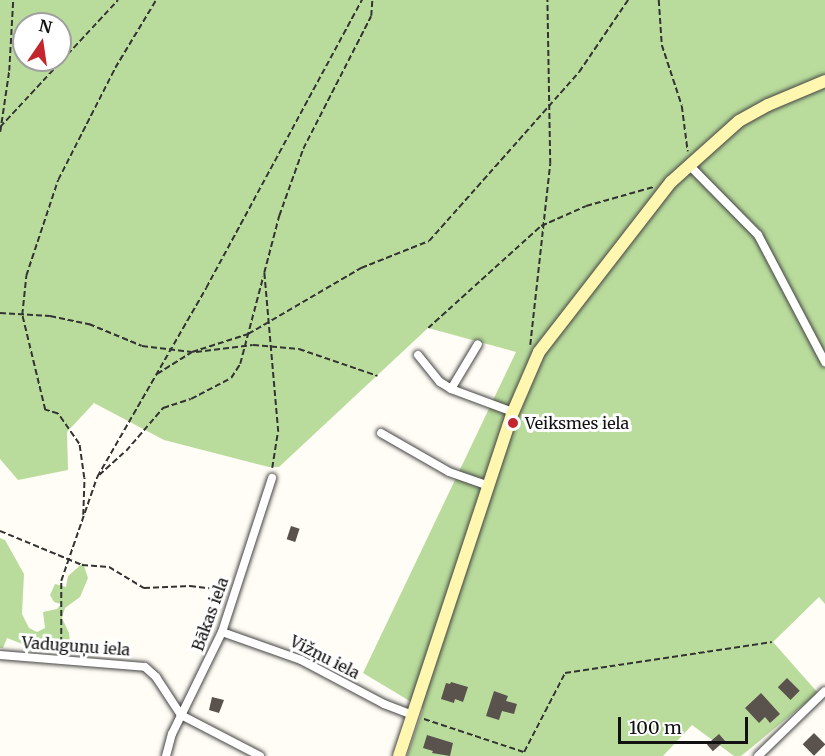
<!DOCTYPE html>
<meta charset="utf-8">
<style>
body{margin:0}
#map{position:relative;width:825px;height:756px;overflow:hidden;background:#fffdf5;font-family:Merriweather,serif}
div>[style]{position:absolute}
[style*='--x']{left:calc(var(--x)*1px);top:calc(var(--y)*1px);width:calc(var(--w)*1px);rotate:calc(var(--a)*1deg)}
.forest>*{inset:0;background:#b9dc9c}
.building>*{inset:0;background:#5a524d;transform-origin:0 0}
.path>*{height:1.5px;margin-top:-0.75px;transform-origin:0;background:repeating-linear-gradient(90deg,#333 0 6px,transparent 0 9px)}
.roads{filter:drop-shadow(0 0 2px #444) drop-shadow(0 0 2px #444)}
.street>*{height:8px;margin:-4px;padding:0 4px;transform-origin:4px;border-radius:4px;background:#fff}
.secondary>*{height:12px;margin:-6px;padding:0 6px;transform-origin:6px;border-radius:6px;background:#fff6b0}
.dots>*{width:16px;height:16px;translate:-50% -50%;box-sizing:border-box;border:3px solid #fff;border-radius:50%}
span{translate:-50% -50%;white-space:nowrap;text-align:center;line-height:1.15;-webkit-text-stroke:6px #fff;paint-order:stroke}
.poi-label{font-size:16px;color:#111}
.left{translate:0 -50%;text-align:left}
.street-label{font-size:16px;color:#111}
.north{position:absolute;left:12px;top:12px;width:60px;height:60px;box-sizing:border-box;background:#fff;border:2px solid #a0a0a0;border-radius:50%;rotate:13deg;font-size:16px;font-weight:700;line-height:24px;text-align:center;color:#111}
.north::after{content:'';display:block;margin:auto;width:21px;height:27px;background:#c4262e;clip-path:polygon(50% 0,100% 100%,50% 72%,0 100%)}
.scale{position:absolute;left:618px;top:717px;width:130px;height:27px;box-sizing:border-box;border:3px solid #111;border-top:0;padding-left:8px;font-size:18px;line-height:21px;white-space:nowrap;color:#111;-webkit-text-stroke:4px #fff;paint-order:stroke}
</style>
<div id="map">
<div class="forest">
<div style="clip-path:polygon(evenodd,0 0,825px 0,825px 604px,819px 597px,773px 642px,818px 693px,741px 756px,734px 756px,692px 725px,663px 756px,407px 756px,423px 709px,363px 673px,516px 352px,428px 328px,279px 467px,269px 467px,164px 440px,94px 403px,67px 432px,68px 470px,18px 480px,0 459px,0 0,24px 24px,60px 24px,60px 60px,24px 60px,24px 24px)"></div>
<div style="clip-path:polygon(0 538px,5px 540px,24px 574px,22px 614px,29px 628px,37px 632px,45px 628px,43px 612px,57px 609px,61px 604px,54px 602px,50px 595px,55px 584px,66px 587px,68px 576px,83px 563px,88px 578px,80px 597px,65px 608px,62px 618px,69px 633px,71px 653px,26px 651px,25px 645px,7px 638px,3px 648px,0 648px)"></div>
</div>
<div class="building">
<div style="left:291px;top:526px;width:9px;height:14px;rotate:18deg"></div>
<div style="left:787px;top:678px;width:18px;height:13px;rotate:45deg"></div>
<div style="clip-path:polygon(451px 682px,468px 687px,463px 702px,455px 699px,454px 703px,441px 699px,446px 683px,450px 684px)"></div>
<div style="clip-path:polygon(494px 691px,508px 696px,506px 701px,517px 704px,514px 714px,502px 711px,499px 720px,486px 716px)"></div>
<div style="clip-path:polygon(761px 693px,780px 714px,770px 723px,765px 717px,759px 723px,745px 708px)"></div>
<div style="clip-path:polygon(212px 697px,224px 700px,219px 713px,209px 710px)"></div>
<div style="left:814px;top:733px;width:16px;height:16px;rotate:45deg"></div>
<div style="left:719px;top:734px;width:9px;height:16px;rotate:49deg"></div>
<div style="clip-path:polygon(427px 735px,453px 743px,450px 756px,432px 753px,433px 751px,423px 748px)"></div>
</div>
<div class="path">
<div style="--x:659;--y:0;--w:45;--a:86.2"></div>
<div style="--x:662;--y:45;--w:64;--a:71.8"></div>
<div style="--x:682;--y:106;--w:46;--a:82.6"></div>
<div style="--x:0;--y:127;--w:173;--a:-47.1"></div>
<div style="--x:0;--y:132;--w:62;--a:-81.6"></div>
<div style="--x:9;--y:71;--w:71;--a:-86.8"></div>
<div style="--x:0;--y:313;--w:50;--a:3.4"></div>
<div style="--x:50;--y:316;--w:40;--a:12"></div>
<div style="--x:89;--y:324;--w:57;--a:22.5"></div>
<div style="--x:142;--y:346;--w:50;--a:6.8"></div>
<div style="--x:428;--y:328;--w:152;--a:-42.1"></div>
<div style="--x:541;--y:226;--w:49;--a:-24"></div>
<div style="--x:586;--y:206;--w:70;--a:-15.8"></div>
<div style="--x:530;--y:345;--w:182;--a:-83.7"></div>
<div style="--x:550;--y:164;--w:164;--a:-91"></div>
<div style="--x:196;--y:352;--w:57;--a:-7"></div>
<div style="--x:253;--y:345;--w:46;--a:5"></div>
<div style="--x:299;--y:349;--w:83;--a:18.9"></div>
<div style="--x:157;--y:374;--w:41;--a:-32.2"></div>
<div style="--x:192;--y:352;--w:59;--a:-17.8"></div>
<div style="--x:248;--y:334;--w:131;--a:-30.3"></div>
<div style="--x:361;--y:268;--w:73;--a:-21.7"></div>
<div style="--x:429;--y:241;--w:226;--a:-48.4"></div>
<div style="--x:579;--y:72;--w:87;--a:-55.8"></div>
<div style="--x:272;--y:468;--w:36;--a:-81"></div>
<div style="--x:278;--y:432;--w:160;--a:-95"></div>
<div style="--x:264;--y:273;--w:59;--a:-75.3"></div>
<div style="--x:279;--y:216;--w:71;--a:-70.3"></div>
<div style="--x:303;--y:149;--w:149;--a:-62.9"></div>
<div style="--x:371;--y:16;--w:16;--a:-86"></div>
<div style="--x:99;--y:475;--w:36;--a:-42"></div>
<div style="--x:126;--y:451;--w:57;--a:-49.3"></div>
<div style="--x:163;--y:408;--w:29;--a:-18"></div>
<div style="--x:191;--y:399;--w:45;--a:-27.7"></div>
<div style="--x:231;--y:378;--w:17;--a:-57"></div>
<div style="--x:240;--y:364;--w:90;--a:-75.2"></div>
<div style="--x:83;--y:515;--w:37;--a:-88"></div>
<div style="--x:84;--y:478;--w:34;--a:-98"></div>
<div style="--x:79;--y:444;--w:37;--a:-125"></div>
<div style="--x:58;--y:414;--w:14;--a:-163"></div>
<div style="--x:45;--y:410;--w:98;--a:-103.6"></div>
<div style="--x:22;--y:315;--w:39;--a:-84"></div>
<div style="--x:26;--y:276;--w:101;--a:-71.6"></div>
<div style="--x:58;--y:180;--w:126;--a:-63"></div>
<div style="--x:115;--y:68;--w:79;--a:-58.9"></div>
<div style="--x:0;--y:531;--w:89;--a:22.5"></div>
<div style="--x:82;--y:565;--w:27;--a:4"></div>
<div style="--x:109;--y:567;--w:41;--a:31"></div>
<div style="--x:144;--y:588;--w:46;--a:-2.5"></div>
<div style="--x:190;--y:586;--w:23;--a:7"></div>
<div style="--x:213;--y:589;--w:15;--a:28"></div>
<div style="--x:61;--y:652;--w:71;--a:-90"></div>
<div style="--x:61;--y:581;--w:110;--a:-70.9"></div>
<div style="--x:97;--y:477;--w:218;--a:-60"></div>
<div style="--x:206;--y:288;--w:328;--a:-61.6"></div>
<div style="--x:424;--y:719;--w:105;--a:18.3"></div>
<div style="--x:524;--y:752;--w:89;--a:-62.6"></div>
<div style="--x:565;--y:673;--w:209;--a:-8.5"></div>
</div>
<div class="roads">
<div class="street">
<div style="--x:689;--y:165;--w:98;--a:45.4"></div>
<div style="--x:758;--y:235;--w:144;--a:62.2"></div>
<div style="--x:418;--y:355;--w:35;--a:51"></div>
<div style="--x:440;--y:382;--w:13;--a:32"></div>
<div style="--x:451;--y:389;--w:66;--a:20.4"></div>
<div style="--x:451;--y:389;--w:52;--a:-59"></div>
<div style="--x:381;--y:433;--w:78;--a:29.8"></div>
<div style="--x:449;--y:472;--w:42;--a:19.3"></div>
<div style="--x:222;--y:632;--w:84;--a:19.5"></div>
<div style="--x:301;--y:660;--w:94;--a:27.9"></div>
<div style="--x:384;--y:704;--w:30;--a:21"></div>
<div style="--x:0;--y:655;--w:145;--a:4.7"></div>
<div style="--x:145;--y:667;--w:15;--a:42"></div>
<div style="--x:156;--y:677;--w:45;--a:56.7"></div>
<div style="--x:181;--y:715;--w:89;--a:27.4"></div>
<div style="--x:166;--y:756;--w:23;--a:-75"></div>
<div style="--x:172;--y:734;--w:114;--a:-63.9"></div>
<div style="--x:222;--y:632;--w:162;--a:-72"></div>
<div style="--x:758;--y:756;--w:93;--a:-44.1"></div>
</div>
<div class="secondary">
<div style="--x:399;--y:756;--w:362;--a:-71.7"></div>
<div style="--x:513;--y:412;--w:65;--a:-66.6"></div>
<div style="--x:539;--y:352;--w:215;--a:-52.2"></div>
<div style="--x:671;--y:182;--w:91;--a:-41.9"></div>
<div style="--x:739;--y:121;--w:33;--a:-29"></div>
<div style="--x:768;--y:105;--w:62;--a:-22.8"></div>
</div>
</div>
<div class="dots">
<div style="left:513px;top:423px;background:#c4262e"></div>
</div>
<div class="poi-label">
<span class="left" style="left:525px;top:423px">Veiksmes iela</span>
</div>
<div class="street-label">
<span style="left:210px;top:614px;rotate:-70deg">Bākas iela</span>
<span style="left:76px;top:646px;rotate:4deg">Vaduguņu iela</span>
<span style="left:325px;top:657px;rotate:27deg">Vižņu iela</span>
</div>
<div class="north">N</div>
<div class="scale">100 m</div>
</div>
